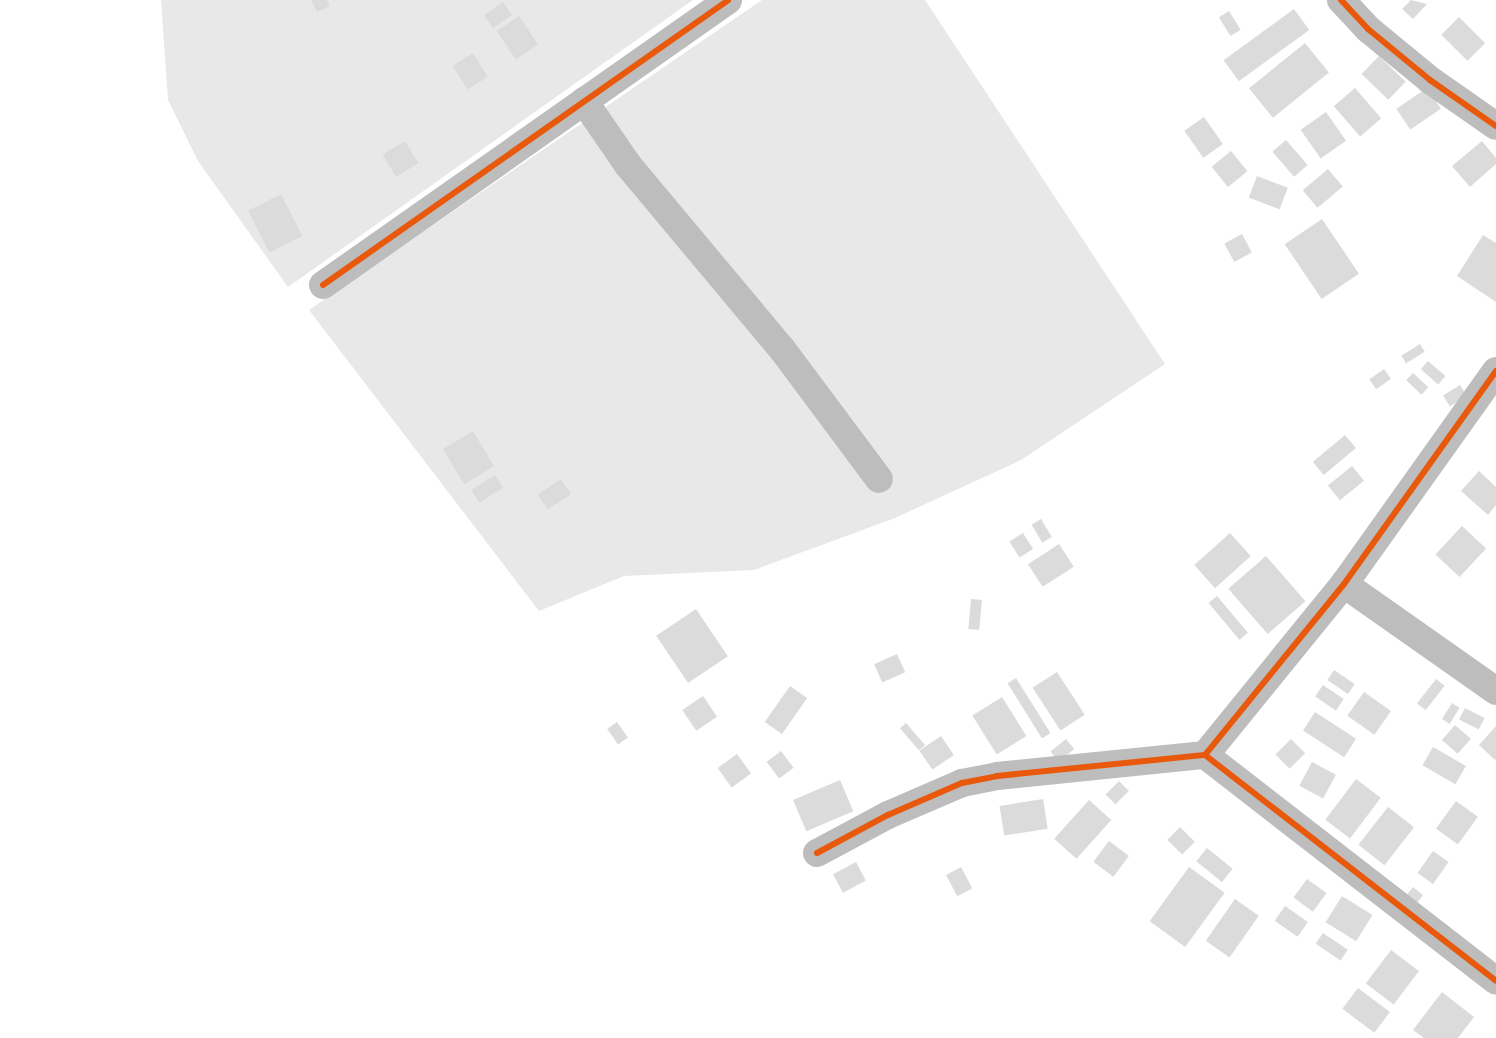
<!DOCTYPE html>
<style>
body{margin:0}
#map{position:relative;width:1496px;height:1038px;overflow:hidden;background:#fff;font-family:"PT Sans",sans-serif}
div>[style]{position:absolute}
[style*='--x']{left:calc(var(--x)*1px);top:calc(var(--y)*1px);width:calc(var(--w)*1px);rotate:calc(var(--a)*1deg)}
.green>*{inset:0;background:#e8e8e8}
.building>*{inset:0;background:#dbdbdb;transform-origin:0 0}
.minor>*{height:28px;margin:-14px;padding:0 14px;transform-origin:14px;border-radius:14px;background:#bdbdbd}
.cycleway>*{height:6px;margin:-3px;padding:0 3px;transform-origin:3px;border-radius:3px;background:#e8590c}
span{translate:-50% -50%;white-space:nowrap;text-align:center;line-height:1.15;-webkit-text-stroke:4.5px #fff;paint-order:stroke}
</style>
<div id="map">
<div class="green">
<div style="clip-path:polygon(161px 0,693px 0,288px 287px,198px 161px,168px 100px)"></div>
<div style="clip-path:polygon(762px 0,925px 0,1165px 364px,1021px 460px,895px 518px,754px 570px,624px 576px,539px 611px,309px 310px)"></div>
</div>
<div class="building">
<div style="clip-path:polygon(311px 0,327px 0,330px 6px,317px 12px)"></div>
<div style="clip-path:polygon(1411px 0,1427px 4px,1413px 19px,1402px 9px)"></div>
<div style="left:503px;top:2px;width:16px;height:23px;rotate:55deg"></div>
<div style="left:1294px;top:9px;width:26px;height:87px;rotate:54deg"></div>
<div style="left:1229px;top:11px;width:22px;height:12px;rotate:58deg"></div>
<div style="left:519px;top:16px;width:34px;height:27px;rotate:56deg"></div>
<div style="left:1459px;top:17px;width:37px;height:25px;rotate:45deg"></div>
<div style="left:1305px;top:43px;width:38px;height:72px;rotate:51deg"></div>
<div style="left:473px;top:53px;width:28px;height:24px;rotate:58deg"></div>
<div style="left:1379px;top:56px;width:37px;height:25px;rotate:44deg"></div>
<div style="left:1355px;top:88px;width:40px;height:28px;rotate:49deg"></div>
<div style="left:1427px;top:88px;width:25px;height:37px;rotate:56deg"></div>
<div style="left:1326px;top:112px;width:35px;height:31px;rotate:55deg"></div>
<div style="left:1204px;top:117px;width:33px;height:24px;rotate:55deg"></div>
<div style="left:1286px;top:140px;width:33px;height:18px;rotate:49deg"></div>
<div style="left:405px;top:141px;width:26px;height:26px;rotate:59deg"></div>
<div style="clip-path:polygon(1482px 141px,1496px 158px,1496px 164px,1470px 187px,1452px 166px)"></div>
<div style="left:1231px;top:151px;width:26px;height:25px;rotate:51deg"></div>
<div style="left:1328px;top:169px;width:23px;height:33px;rotate:50deg"></div>
<div style="left:1257px;top:176px;width:33px;height:23px;rotate:21deg"></div>
<div style="left:281px;top:194px;width:47px;height:37px;rotate:63deg"></div>
<div style="left:1322px;top:219px;width:66px;height:45px;rotate:56deg"></div>
<div style="left:1242px;top:234px;width:21px;height:20px;rotate:62deg"></div>
<div style="clip-path:polygon(1483px 235px,1496px 243px,1496px 302px,1457px 276px)"></div>
<div style="left:1420px;top:344px;width:9px;height:22px;rotate:58deg"></div>
<div style="left:1428px;top:361px;width:23px;height:11px;rotate:41deg"></div>
<div style="left:1384px;top:369px;width:12px;height:18px;rotate:55deg"></div>
<div style="left:1413px;top:373px;width:21px;height:10px;rotate:43deg"></div>
<div style="left:1460px;top:385px;width:13px;height:20px;rotate:58deg"></div>
<div style="left:473px;top:431px;width:41px;height:35px;rotate:59deg"></div>
<div style="left:1345px;top:435px;width:17px;height:42px;rotate:50deg"></div>
<div style="left:1352px;top:466px;width:19px;height:31px;rotate:51deg"></div>
<div style="clip-path:polygon(1479px 471px,1496px 487px,1496px 505px,1488px 515px,1461px 491px)"></div>
<div style="left:495px;top:475px;width:15px;height:28px;rotate:58deg"></div>
<div style="left:561px;top:479px;width:18px;height:28px;rotate:56deg"></div>
<div style="left:1041px;top:519px;width:21px;height:11px;rotate:59deg"></div>
<div style="left:1462px;top:526px;width:33px;height:39px;rotate:43deg"></div>
<div style="left:1023px;top:533px;width:19px;height:16px;rotate:58deg"></div>
<div style="left:1230px;top:533px;width:31px;height:48px;rotate:48deg"></div>
<div style="left:1059px;top:544px;width:27px;height:37px;rotate:57deg"></div>
<div style="left:1266px;top:556px;width:60px;height:50px;rotate:49deg"></div>
<div style="left:1217px;top:596px;width:48px;height:11px;rotate:50deg"></div>
<div style="left:971px;top:599px;width:11px;height:30px;rotate:5deg"></div>
<div style="left:696px;top:609px;width:57px;height:48px;rotate:56deg"></div>
<div style="left:897px;top:654px;width:20px;height:25px;rotate:66deg"></div>
<div style="left:1334px;top:670px;width:25px;height:12px;rotate:34deg"></div>
<div style="left:1057px;top:672px;width:51px;height:29px;rotate:57deg"></div>
<div style="left:1016px;top:678px;width:65px;height:10px;rotate:58deg"></div>
<div style="left:1436px;top:679px;width:11px;height:31px;rotate:38deg"></div>
<div style="left:1323px;top:685px;width:25px;height:14px;rotate:34deg"></div>
<div style="left:790px;top:686px;width:21px;height:44px;rotate:35deg"></div>
<div style="left:1364px;top:692px;width:33px;height:29px;rotate:35deg"></div>
<div style="left:703px;top:696px;width:25px;height:25px;rotate:56deg"></div>
<div style="left:1002px;top:697px;width:46px;height:35px;rotate:58deg"></div>
<div style="left:1452px;top:703px;width:9px;height:19px;rotate:32deg"></div>
<div style="left:1465px;top:708px;width:22px;height:13px;rotate:27deg"></div>
<div style="left:1315px;top:712px;width:49px;height:22px;rotate:33deg"></div>
<div style="left:617px;top:722px;width:19px;height:12px;rotate:55deg"></div>
<div style="left:906px;top:723px;width:29px;height:8px;rotate:49deg"></div>
<div style="left:1455px;top:725px;width:21px;height:20px;rotate:41deg"></div>
<div style="clip-path:polygon(1496px 726px,1496px 759px,1495px 760px,1479px 745px)"></div>
<div style="left:941px;top:736px;width:23px;height:26px;rotate:56deg"></div>
<div style="left:1066px;top:739px;width:13px;height:20px;rotate:51deg"></div>
<div style="left:1291px;top:739px;width:20px;height:22px;rotate:45deg"></div>
<div style="left:1433px;top:747px;width:38px;height:21px;rotate:30deg"></div>
<div style="left:781px;top:751px;width:21px;height:18px;rotate:53deg"></div>
<div style="left:737px;top:754px;width:24px;height:24px;rotate:54deg"></div>
<div style="left:1312px;top:762px;width:27px;height:27px;rotate:28deg"></div>
<div style="left:1356px;top:779px;width:31px;height:51px;rotate:37deg"></div>
<div style="left:840px;top:780px;width:34px;height:51px;rotate:67deg"></div>
<div style="left:1119px;top:781px;width:14px;height:19px;rotate:45deg"></div>
<div style="left:1043px;top:799px;width:30px;height:44px;rotate:81deg"></div>
<div style="left:1089px;top:800px;width:30px;height:52px;rotate:42deg"></div>
<div style="left:1456px;top:801px;width:27px;height:34px;rotate:36deg"></div>
<div style="left:1388px;top:807px;width:33px;height:48px;rotate:38deg"></div>
<div style="left:1180px;top:827px;width:21px;height:18px;rotate:45deg"></div>
<div style="left:1109px;top:841px;width:25px;height:26px;rotate:37deg"></div>
<div style="left:1207px;top:848px;width:33px;height:17px;rotate:39deg"></div>
<div style="left:1433px;top:851px;width:19px;height:27px;rotate:35deg"></div>
<div style="left:856px;top:862px;width:21px;height:26px;rotate:62deg"></div>
<div style="left:961px;top:867px;width:24px;height:17px;rotate:62deg"></div>
<div style="left:1189px;top:867px;width:44px;height:67px;rotate:36deg"></div>
<div style="left:1307px;top:879px;width:24px;height:23px;rotate:36deg"></div>
<div style="left:1413px;top:887px;width:13px;height:10px;rotate:39deg"></div>
<div style="left:1342px;top:896px;width:36px;height:31px;rotate:32deg"></div>
<div style="left:1235px;top:899px;width:29px;height:51px;rotate:35deg"></div>
<div style="left:1285px;top:906px;width:28px;height:18px;rotate:35deg"></div>
<div style="left:1323px;top:933px;width:30px;height:13px;rotate:34deg"></div>
<div style="left:1391px;top:950px;width:35px;height:42px;rotate:37deg"></div>
<div style="left:1358px;top:988px;width:40px;height:26px;rotate:37deg"></div>
<div style="clip-path:polygon(1442px 992px,1474px 1017px,1458px 1038px,1424px 1038px,1413px 1030px)"></div>
</div>
<div class="minor">
<div style="--x:1341;--y:0;--w:40;--a:47"></div>
<div style="--x:1368;--y:29;--w:80;--a:39.4"></div>
<div style="--x:1430;--y:80;--w:80;--a:34.9"></div>
<div style="--x:584;--y:101;--w:78;--a:55.5"></div>
<div style="--x:628;--y:165;--w:240;--a:50.1"></div>
<div style="--x:782;--y:349;--w:162;--a:53.3"></div>
<div style="--x:323;--y:285;--w:495;--a:-35.1"></div>
<div style="--x:1496;--y:371;--w:262;--a:125.5"></div>
<div style="--x:1344;--y:584;--w:220;--a:129.1"></div>
<div style="--x:1205;--y:755;--w:368;--a:37.8"></div>
<div style="--x:1344;--y:584;--w:186;--a:35.1"></div>
<div style="--x:817;--y:853;--w:81;--a:-28.2"></div>
<div style="--x:888;--y:815;--w:81;--a:-23.4"></div>
<div style="--x:962;--y:783;--w:36;--a:-11"></div>
<div style="--x:997;--y:776;--w:209;--a:-5.8"></div>
</div>
<div class="cycleway">
<div style="--x:1341;--y:0;--w:40;--a:47"></div>
<div style="--x:1368;--y:29;--w:80;--a:39.4"></div>
<div style="--x:1430;--y:80;--w:80;--a:34.9"></div>
<div style="--x:323;--y:285;--w:495;--a:-35.1"></div>
<div style="--x:1496;--y:371;--w:262;--a:125.5"></div>
<div style="--x:1344;--y:584;--w:220;--a:129.1"></div>
<div style="--x:1205;--y:755;--w:368;--a:37.8"></div>
<div style="--x:817;--y:853;--w:81;--a:-28.2"></div>
<div style="--x:888;--y:815;--w:81;--a:-23.4"></div>
<div style="--x:962;--y:783;--w:36;--a:-11"></div>
<div style="--x:997;--y:776;--w:209;--a:-5.8"></div>
</div>
</div>
